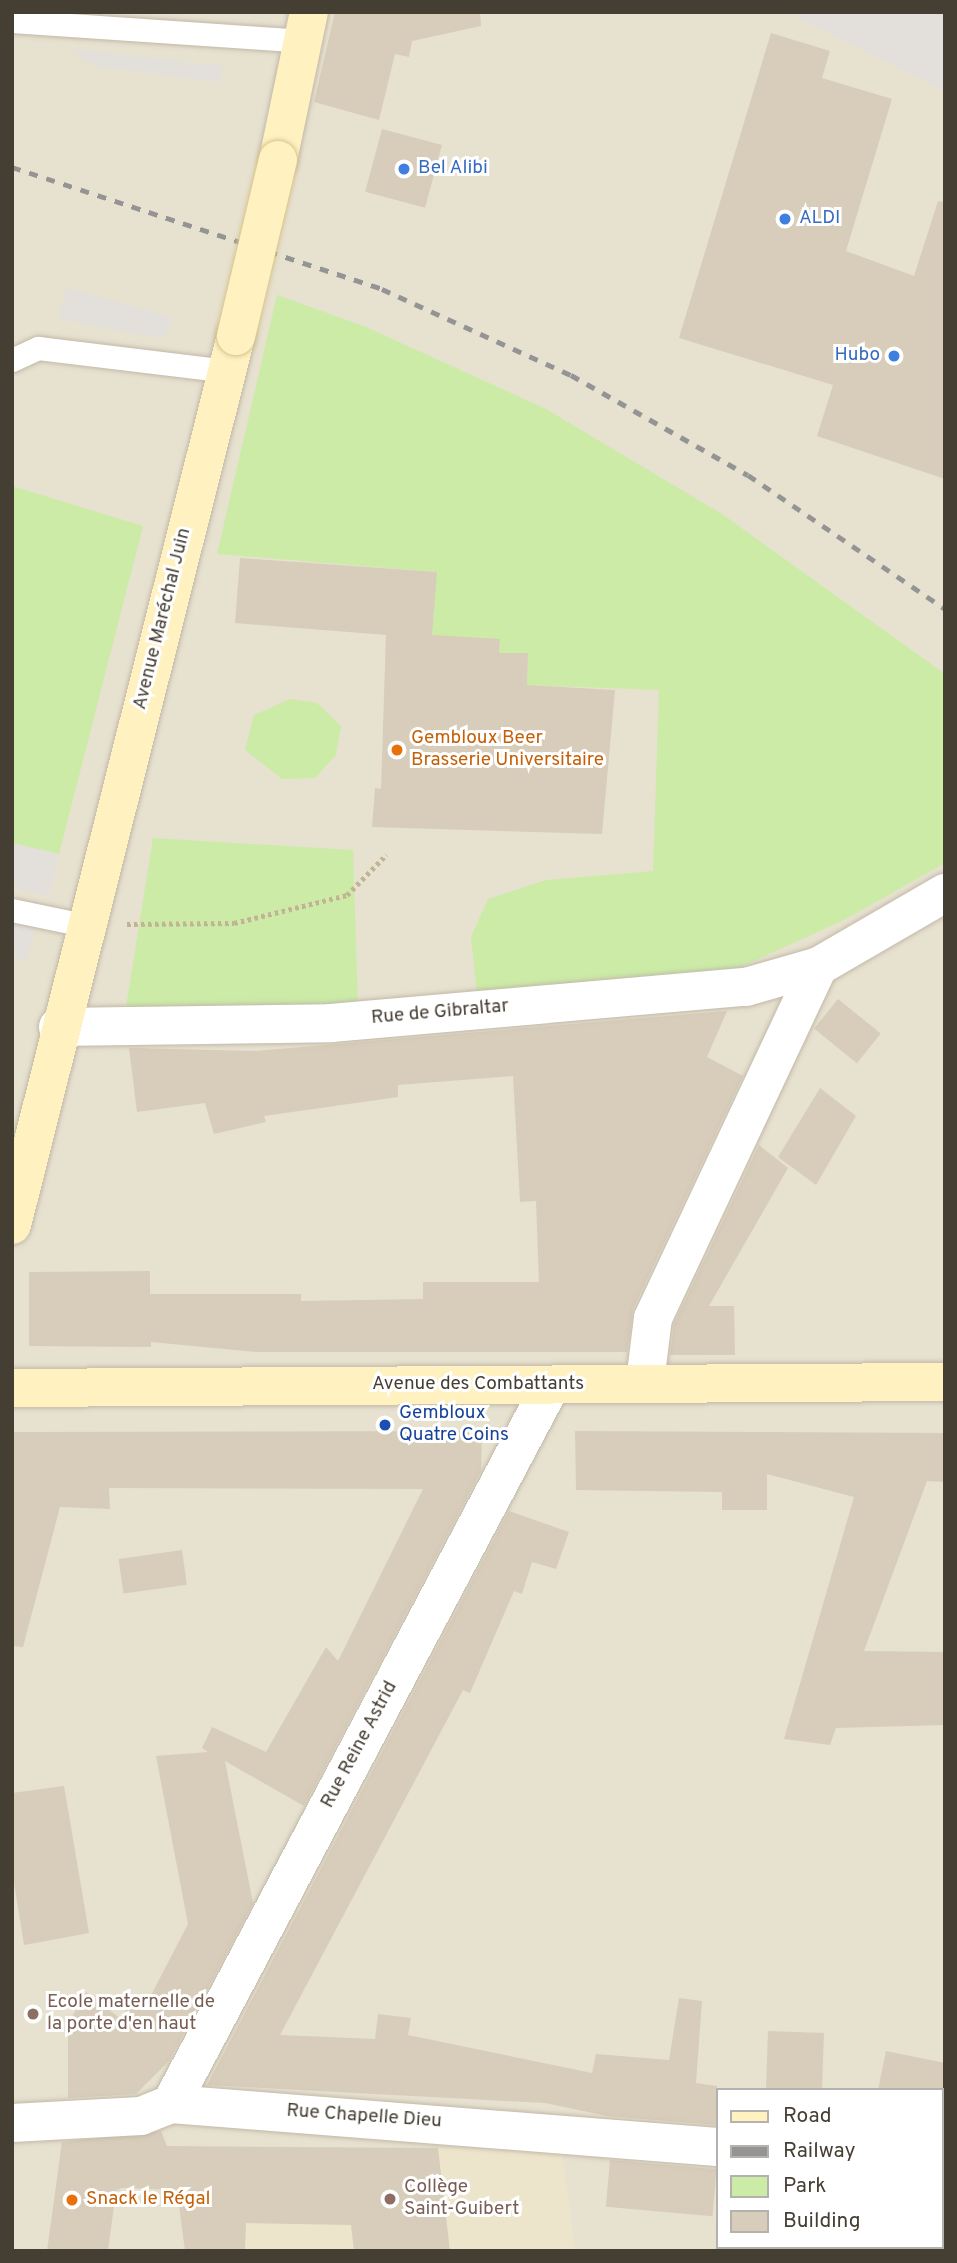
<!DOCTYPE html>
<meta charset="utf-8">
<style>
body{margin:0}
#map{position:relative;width:957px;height:2263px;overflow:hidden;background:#f3eee3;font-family:Overpass,sans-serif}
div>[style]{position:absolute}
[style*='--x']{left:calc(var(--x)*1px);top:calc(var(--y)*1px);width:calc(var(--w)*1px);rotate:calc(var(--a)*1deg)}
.residential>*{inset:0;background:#e7e1d0}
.education>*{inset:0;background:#ede5cb}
.green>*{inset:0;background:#cbeba7}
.parking>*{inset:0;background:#e3e0dc}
.building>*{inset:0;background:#d8cdba;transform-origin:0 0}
.path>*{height:4.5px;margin-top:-2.25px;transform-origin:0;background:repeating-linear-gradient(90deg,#c2b395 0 3.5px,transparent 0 7px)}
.roads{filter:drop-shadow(0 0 2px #c2b9a8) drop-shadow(0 0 2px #c2b9a8)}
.lane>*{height:23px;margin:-11.5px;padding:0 11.5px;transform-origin:11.5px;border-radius:11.5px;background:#fff}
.street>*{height:38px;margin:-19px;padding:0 19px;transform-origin:19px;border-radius:19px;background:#fff}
.secondary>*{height:38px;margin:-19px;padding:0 19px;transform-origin:19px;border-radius:19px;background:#fff1c0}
.rail>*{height:5px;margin-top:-2.5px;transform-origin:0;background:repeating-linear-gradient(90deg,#949494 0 9px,transparent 0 18px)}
.bridges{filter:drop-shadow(0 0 2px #d6c58e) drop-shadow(0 0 2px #d6c58e)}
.secondary-bridge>*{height:38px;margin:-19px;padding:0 19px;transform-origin:19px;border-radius:19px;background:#fff1c0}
.dots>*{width:19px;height:19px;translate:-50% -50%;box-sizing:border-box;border:4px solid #fff;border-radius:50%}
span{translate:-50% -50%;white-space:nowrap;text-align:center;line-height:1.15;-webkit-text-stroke:6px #fff;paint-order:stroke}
.shop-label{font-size:19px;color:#366cbe}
.left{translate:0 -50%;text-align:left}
.right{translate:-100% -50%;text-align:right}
.street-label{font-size:19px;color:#453e33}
.food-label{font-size:19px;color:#c56008}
.transit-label{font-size:19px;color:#164399}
.education-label{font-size:19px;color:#785e54}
.frame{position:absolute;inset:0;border:14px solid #453e33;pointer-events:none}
.legend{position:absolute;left:716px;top:2088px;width:228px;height:161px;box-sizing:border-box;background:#fff;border:2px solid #b5b2ad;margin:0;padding:9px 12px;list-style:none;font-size:21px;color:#453e33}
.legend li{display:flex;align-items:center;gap:14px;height:35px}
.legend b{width:35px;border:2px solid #b5b2ad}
</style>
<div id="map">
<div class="residential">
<div style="clip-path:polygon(evenodd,12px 12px,945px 12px,945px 2251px,12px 2251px,12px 12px,717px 2090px,941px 2090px,941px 2247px,717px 2247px,717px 2090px)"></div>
</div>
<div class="education">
<div style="clip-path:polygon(438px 2148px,562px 2151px,575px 2251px,185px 2251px,212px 2207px)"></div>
</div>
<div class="green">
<div style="clip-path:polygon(277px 295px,366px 327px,546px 409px,722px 514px,945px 674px,945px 863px,844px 920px,734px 970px,477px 995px,471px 937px,488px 899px,546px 880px,653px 871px,659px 690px,527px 685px,528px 653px,499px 653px,500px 639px,432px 638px,436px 572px,217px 554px)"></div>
<div style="clip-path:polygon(12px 486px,143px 526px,59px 854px,12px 843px)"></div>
<div style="clip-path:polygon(290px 699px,317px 703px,341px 726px,336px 755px,315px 778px,282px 779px,245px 750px,254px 715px)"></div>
<div style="clip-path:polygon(153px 838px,353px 850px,358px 1006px,126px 1007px)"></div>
</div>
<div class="parking">
<div style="clip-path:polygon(787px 12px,945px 12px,945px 91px)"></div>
<div style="clip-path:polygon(71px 49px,222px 66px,220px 82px,93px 66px)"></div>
<div style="clip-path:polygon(66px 288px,172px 317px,164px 339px,59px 319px)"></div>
<div style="clip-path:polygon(12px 843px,59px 854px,49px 896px,12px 888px)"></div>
<div style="clip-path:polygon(12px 919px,36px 925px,26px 961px,12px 957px)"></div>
</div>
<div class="building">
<div style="clip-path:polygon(335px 12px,480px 12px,481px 26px,412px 41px,409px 57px,395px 54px,379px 120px,314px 102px)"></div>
<div style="clip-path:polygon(771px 33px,830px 51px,822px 78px,892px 99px,846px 251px,914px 276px,938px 201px,945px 202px,945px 479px,817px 436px,833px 385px,679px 338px)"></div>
<div style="left:382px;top:129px;width:62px;height:65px;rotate:15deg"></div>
<div style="clip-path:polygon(240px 558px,437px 572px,432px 635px,500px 639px,499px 653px,528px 653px,527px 685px,615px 690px,602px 834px,372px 827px,375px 788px,381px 789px,386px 635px,235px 623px)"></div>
<div style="left:838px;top:999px;width:55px;height:38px;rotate:39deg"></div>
<div style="clip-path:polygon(727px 1011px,707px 1057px,743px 1076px,633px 1309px,627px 1352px,257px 1352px,151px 1342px,151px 1347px,29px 1346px,29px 1272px,150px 1271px,150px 1294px,301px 1294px,301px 1301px,423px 1299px,423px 1282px,539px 1282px,536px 1201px,520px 1202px,513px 1076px,398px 1085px,398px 1097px,264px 1116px,266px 1122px,214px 1134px,205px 1103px,137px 1112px,129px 1048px,255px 1051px)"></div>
<div style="clip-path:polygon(820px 1088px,856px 1116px,816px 1185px,778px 1157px)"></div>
<div style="clip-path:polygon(759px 1145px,788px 1168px,709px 1306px,734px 1306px,735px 1355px,670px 1355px,674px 1324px)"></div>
<div style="clip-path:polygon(482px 1431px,481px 1471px,304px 1806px,225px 1761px,253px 1903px,169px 2061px,136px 2094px,68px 2098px,68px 2024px,86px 1992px,121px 2019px,135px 1995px,148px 2001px,188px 1924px,156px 1756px,208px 1752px,202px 1748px,212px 1727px,266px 1752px,326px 1647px,338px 1661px,423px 1489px,109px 1488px,110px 1509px,60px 1507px,23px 1647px,12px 1646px,12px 1432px)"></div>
<div style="clip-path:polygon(575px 1431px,945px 1433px,945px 1482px,927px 1481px,864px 1651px,945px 1652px,945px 1725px,836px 1728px,830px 1745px,784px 1739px,854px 1497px,767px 1474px,767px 1510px,722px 1510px,722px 1492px,576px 1490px)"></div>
<div style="clip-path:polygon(509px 1511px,569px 1532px,556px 1569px,532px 1562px,522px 1594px,514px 1591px,470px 1693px,463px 1690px,280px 2035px,375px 2039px,378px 2014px,411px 2018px,408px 2035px,592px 2073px,596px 2054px,669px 2060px,679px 1998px,702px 2001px,696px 2083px,717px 2086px,717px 2125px,607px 2116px,545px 2103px,207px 2085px)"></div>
<div style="left:182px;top:1550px;width:35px;height:64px;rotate:82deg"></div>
<div style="clip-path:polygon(64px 1786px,89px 1933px,24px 1945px,12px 1870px,12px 1793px)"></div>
<div style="left:768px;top:2031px;width:56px;height:59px;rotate:2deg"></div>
<div style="clip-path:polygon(886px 2051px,945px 2063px,945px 2090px,878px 2090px)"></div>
<div style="clip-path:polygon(161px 2131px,167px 2146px,438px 2148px,450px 2251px,354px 2251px,351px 2225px,246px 2223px,245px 2251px,185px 2251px,177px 2190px,122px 2188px,116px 2191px,108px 2251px,47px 2251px,62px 2142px)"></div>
<div style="left:610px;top:2160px;width:107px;height:47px;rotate:5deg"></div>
</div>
<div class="path">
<div style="--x:127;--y:924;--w:107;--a:-0.5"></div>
<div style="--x:234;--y:923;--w:116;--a:-13.9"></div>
<div style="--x:347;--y:895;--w:56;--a:-45.7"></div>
</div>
<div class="roads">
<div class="lane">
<div style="--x:12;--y:21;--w:292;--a:3.9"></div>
<div style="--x:12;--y:360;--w:29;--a:-25"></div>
<div style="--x:38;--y:348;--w:190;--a:6.9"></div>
<div style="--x:12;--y:910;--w:74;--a:11.8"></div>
</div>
<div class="street">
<div style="--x:58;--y:1027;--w:273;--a:-0.8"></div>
<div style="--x:331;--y:1023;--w:417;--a:-5"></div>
<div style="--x:746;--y:987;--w:76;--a:-16"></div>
<div style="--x:819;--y:966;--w:146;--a:-30.1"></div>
<div style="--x:645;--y:1382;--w:64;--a:-82.9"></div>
<div style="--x:653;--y:1318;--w:389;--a:-64.8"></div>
<div style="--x:171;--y:2104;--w:811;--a:-62.14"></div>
<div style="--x:12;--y:2123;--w:129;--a:-3.1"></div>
<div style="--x:141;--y:2116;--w:32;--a:-22"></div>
<div style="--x:171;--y:2104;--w:548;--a:4.5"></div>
<div style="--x:941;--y:2170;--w:4;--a:14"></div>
</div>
<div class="secondary">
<div style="--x:278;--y:160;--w:151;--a:-78.2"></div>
<div style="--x:12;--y:1225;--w:917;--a:-75.86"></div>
<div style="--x:12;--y:1388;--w:933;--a:-0.37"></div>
</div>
</div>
<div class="rail">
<div style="--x:12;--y:167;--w:390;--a:18.2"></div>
<div style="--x:382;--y:289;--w:208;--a:24.5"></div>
<div style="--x:571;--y:375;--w:203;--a:29.5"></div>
<div style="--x:748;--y:475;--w:238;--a:34.2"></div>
</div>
<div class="bridges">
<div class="secondary-bridge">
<div style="--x:236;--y:336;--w:181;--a:-76.6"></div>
</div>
</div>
<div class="dots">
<div style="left:404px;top:169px;background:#3f7fe0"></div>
<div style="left:785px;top:219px;background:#3f7fe0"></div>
<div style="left:894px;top:356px;background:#3f7fe0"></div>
<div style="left:397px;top:750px;background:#e8710a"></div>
<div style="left:385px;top:1425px;background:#1a4fb4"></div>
<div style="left:33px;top:2014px;background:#8d6e63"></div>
<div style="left:390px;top:2199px;background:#8d6e63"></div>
<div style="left:72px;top:2200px;background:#e8710a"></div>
</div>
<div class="shop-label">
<span class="left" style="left:418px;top:169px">Bel Alibi</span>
<span class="left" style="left:799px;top:219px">ALDI</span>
<span class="right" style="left:880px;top:356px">Hubo</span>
</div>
<div class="street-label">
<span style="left:163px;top:619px;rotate:-76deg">Avenue Maréchal Juin</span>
<span style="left:440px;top:1013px;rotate:-5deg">Rue de Gibraltar</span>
<span style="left:478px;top:1385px">Avenue des Combattants</span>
<span style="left:360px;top:1745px;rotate:-62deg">Rue Reine Astrid</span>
<span style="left:364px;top:2117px;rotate:4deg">Rue Chapelle Dieu</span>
</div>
<div class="food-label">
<span class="left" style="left:411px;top:750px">Gembloux Beer<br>Brasserie Universitaire</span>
<span class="left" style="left:86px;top:2200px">Snack le Régal</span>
</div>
<div class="transit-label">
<span class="left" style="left:399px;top:1425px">Gembloux<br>Quatre Coins</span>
</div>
<div class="education-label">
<span class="left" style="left:47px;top:2014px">Ecole maternelle de<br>la porte d'en haut</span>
<span class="left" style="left:404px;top:2199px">Collège<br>Saint-Guibert</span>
</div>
<div class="frame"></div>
<ul class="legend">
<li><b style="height:9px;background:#fff1c0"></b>Road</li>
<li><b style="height:9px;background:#949494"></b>Railway</li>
<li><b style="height:19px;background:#cbeba7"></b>Park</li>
<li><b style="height:19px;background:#d8cdba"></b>Building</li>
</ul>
</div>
